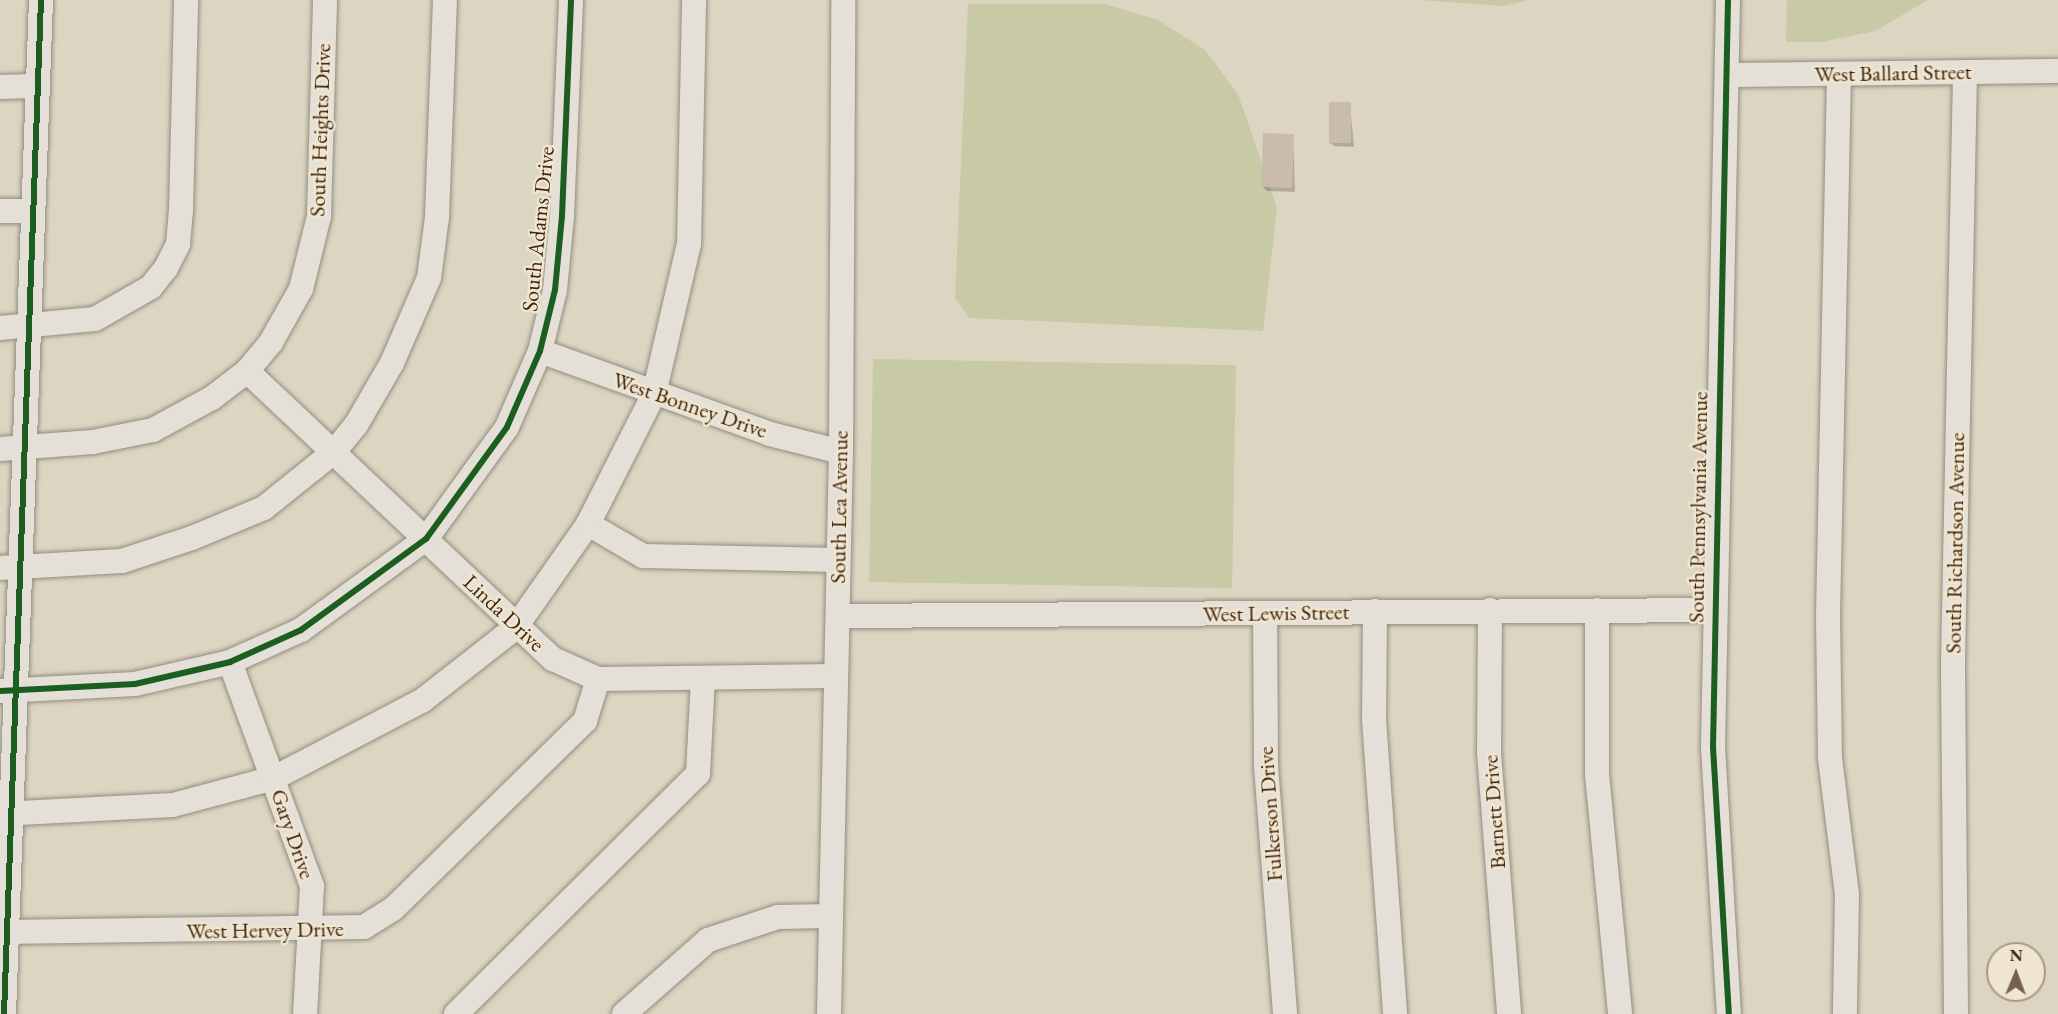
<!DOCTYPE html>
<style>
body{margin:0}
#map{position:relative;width:2058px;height:1014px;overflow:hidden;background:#dcd5c2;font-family:"EB Garamond",serif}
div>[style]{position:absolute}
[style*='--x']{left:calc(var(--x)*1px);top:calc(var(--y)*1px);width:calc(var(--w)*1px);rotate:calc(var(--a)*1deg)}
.green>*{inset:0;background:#c8c9a5;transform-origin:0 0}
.shadow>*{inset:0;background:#0003}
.building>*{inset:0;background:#c9bcac;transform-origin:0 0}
.roads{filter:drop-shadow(0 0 2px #948c7f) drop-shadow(0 0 2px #948c7f)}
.minor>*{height:24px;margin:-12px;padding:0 12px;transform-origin:12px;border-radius:12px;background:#e4e0d7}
.cycleway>*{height:6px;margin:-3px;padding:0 3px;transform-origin:3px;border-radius:3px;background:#1b5e20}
span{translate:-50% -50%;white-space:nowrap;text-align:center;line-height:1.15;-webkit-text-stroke:5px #efe6d1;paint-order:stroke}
.street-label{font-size:22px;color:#42230d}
.north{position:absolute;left:1986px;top:942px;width:60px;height:60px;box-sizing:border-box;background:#efe6d1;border:2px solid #aa9883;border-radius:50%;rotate:1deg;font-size:16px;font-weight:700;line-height:24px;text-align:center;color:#42230d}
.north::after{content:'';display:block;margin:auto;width:21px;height:27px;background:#78614c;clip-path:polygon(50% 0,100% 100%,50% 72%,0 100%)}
</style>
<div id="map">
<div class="green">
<div style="clip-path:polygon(1421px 0,1528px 0,1503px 6px)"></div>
<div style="clip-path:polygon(1787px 0,1928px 0,1875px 31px,1821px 42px,1786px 42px)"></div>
<div style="clip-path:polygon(968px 4px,1105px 4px,1158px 20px,1205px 50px,1238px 94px,1277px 208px,1263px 331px,969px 318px,955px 298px)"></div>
<div style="left:873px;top:359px;width:363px;height:223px;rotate:1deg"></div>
</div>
<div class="shadow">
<div style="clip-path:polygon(1350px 104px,1354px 147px,1334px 146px,1330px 143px)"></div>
<div style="clip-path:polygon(1293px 136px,1295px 192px,1267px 191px,1263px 187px)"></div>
</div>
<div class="building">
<div style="left:1329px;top:102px;width:22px;height:41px"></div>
<div style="left:1263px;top:133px;width:31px;height:54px;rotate:2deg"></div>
</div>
<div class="roads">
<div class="minor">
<div style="--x:1728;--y:0;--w:747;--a:91.15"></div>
<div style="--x:1713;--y:747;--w:267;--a:86.6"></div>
<div style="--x:1839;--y:74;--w:541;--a:91.16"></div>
<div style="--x:1828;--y:615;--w:143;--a:89.2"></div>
<div style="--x:1830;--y:758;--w:137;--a:82.9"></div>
<div style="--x:1847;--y:894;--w:120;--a:91"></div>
<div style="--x:1727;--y:75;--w:331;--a:-0.7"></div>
<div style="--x:0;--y:87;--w:38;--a:-2"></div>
<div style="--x:0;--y:211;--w:33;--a:0"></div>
<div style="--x:0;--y:328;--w:95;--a:-5.4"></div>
<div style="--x:95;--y:319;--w:64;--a:-29.7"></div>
<div style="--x:151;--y:287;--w:24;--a:-52"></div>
<div style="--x:166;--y:268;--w:27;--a:-63"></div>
<div style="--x:178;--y:244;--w:33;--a:-85"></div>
<div style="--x:181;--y:211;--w:211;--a:-88.6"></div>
<div style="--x:540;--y:351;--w:245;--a:19.8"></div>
<div style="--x:770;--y:434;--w:73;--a:14.2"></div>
<div style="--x:247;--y:371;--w:420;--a:43.3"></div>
<div style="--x:553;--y:659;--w:49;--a:24"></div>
<div style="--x:598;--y:679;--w:236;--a:-0.7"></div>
<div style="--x:0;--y:449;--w:93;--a:-4.3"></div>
<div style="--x:93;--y:442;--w:61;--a:-11.3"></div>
<div style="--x:153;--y:430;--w:67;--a:-28.5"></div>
<div style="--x:212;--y:398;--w:44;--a:-37.6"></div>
<div style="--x:247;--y:371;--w:38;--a:-50"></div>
<div style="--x:271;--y:342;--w:61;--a:-60.5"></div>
<div style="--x:301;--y:289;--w:75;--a:-76.1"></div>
<div style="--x:319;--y:216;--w:216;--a:-88.4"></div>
<div style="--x:588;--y:524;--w:64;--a:30.2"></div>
<div style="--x:643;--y:556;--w:194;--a:1.2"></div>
<div style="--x:0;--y:568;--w:122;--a:-3.3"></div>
<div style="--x:122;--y:561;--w:74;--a:-18.2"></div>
<div style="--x:192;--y:538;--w:78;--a:-22.6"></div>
<div style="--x:264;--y:508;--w:90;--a:-38.7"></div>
<div style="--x:334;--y:452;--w:35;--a:-51"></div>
<div style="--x:356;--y:425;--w:72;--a:-59.9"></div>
<div style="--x:392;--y:363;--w:93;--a:-66.5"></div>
<div style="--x:429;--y:278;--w:62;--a:-82.5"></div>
<div style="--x:437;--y:217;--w:217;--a:-87.9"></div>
<div style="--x:1490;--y:610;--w:142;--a:90.4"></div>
<div style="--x:1489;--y:752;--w:263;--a:85.6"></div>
<div style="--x:1597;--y:610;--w:164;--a:90"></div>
<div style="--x:1597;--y:774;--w:241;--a:84.5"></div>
<div style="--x:1375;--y:611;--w:108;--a:90.5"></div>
<div style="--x:1374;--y:719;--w:296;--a:85.9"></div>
<div style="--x:1265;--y:613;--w:153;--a:89.6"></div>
<div style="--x:1266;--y:766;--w:249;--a:85.6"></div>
<div style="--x:839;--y:616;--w:874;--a:-0.39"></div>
<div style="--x:230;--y:662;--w:239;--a:69.9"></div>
<div style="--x:312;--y:886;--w:128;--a:93.1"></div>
<div style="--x:0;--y:691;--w:135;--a:-3"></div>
<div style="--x:135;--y:684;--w:98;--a:-13"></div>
<div style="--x:230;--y:662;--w:78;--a:-24.3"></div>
<div style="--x:301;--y:630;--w:155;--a:-36.1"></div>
<div style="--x:426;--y:539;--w:138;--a:-54.1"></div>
<div style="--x:507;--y:427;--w:83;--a:-66.5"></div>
<div style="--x:540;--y:351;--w:63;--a:-76.2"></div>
<div style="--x:555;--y:290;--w:74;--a:-84.6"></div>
<div style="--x:562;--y:216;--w:216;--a:-87.6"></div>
<div style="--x:0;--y:814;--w:173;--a:-3"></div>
<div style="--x:173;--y:805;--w:105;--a:-15"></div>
<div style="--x:274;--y:778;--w:168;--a:-27.6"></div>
<div style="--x:423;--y:700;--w:117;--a:-38"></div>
<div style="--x:515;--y:628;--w:127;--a:-54.9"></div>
<div style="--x:588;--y:524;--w:146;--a:-63.1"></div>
<div style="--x:654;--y:394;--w:154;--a:-76.9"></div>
<div style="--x:689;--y:244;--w:244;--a:-88.8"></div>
<div style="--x:0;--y:932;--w:364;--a:-0.8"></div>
<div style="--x:364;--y:927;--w:34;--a:-32"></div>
<div style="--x:393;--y:909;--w:269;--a:-44.4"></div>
<div style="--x:585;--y:721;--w:44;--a:-72.8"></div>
<div style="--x:4;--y:1014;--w:1015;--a:-87.91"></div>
<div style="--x:456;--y:1014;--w:341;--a:-44.8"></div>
<div style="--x:698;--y:774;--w:95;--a:-87"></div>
<div style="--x:624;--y:1014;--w:112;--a:-41.4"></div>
<div style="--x:708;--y:940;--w:74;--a:-18.2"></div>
<div style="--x:778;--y:917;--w:52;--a:-1.1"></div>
<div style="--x:829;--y:1014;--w:562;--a:-88.78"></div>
<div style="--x:841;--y:452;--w:452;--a:-89.7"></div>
<div style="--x:1956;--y:1014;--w:352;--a:-90.5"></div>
<div style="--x:1953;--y:662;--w:590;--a:-88.83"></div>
</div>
</div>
<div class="cycleway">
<div style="--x:1728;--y:0;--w:747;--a:91.15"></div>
<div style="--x:1713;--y:747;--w:267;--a:86.6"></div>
<div style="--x:0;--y:691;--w:135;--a:-3"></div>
<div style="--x:135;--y:684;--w:98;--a:-13"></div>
<div style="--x:230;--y:662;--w:78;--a:-24.3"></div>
<div style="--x:301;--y:630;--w:155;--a:-36.1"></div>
<div style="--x:426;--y:539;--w:138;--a:-54.1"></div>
<div style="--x:507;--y:427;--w:83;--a:-66.5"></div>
<div style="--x:540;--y:351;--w:63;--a:-76.2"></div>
<div style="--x:555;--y:290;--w:74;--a:-84.6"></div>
<div style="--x:562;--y:216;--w:216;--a:-87.6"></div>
<div style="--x:4;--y:1014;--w:1015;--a:-87.91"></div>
</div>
<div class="street-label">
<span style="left:1893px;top:73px;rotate:-1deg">West Ballard Street</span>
<span style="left:320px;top:130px;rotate:-88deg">South Heights Drive</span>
<span style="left:538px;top:229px;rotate:-84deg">South Adams Drive</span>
<span style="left:690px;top:405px;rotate:19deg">West Bonney Drive</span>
<span style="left:839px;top:507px;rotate:-89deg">South Lea Avenue</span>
<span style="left:1698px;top:507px;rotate:-89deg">South Pennsylvania Avenue</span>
<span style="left:1955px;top:543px;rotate:-89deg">South Richardson Avenue</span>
<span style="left:504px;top:613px;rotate:43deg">Linda Drive</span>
<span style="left:1276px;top:613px;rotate:-1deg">West Lewis Street</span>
<span style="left:1494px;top:812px;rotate:-94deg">Barnett Drive</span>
<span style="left:1270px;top:814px;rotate:-94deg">Fulkerson Drive</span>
<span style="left:293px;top:834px;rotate:71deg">Gary Drive</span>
<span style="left:265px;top:930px;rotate:-1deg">West Hervey Drive</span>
</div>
<div class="north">N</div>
</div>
